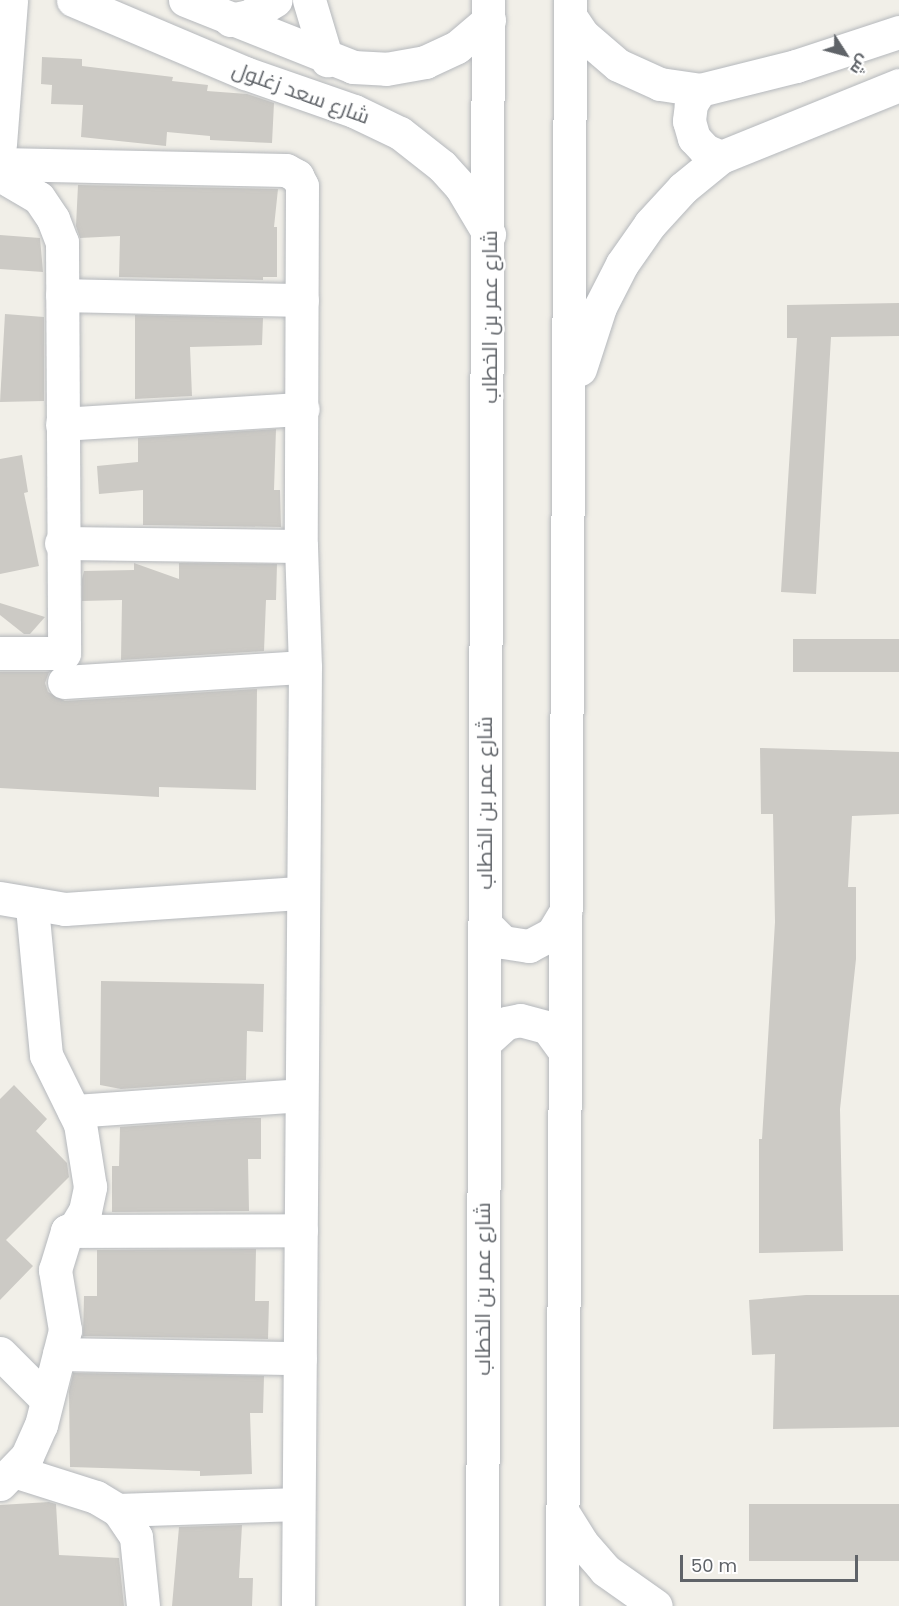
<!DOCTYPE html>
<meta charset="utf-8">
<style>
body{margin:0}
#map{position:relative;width:899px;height:1606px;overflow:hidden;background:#f1efe8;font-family:Poppins,Cairo,sans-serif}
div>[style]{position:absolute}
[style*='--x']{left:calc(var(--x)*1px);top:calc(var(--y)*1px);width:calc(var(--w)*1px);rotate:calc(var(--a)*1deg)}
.building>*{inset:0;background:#cccac5;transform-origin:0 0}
.roads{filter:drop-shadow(0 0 2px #b5b8bc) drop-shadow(0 0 2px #b5b8bc)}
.minor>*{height:33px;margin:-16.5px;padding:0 16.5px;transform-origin:16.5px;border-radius:16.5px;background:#fff}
span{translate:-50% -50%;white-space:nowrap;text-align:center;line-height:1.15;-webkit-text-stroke:5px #fff;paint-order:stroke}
.street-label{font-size:21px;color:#5f6368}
.north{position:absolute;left:815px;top:24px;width:60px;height:60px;-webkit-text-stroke:4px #fff;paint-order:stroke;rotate:126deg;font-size:16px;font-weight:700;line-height:24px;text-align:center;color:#5f6368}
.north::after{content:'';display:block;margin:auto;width:21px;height:27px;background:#5f6368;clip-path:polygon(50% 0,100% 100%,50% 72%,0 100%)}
.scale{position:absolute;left:680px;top:1555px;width:178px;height:27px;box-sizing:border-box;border:3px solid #5f6368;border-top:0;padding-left:8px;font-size:18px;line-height:21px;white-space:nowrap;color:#5f6368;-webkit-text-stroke:4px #fff;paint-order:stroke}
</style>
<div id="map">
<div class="building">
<div style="clip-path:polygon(42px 57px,82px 59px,82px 66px,173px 77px,172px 81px,208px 85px,207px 91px,247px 94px,274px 103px,272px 143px,210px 140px,210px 136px,167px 132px,166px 146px,81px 137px,83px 105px,51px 104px,52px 85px,41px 84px)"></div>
<div style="clip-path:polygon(78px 185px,278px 189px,274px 227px,277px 227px,277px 277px,263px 277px,263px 280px,119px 277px,120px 236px,80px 238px,76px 226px)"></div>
<div style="clip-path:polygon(0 235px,40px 238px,43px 272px,0 269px)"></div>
<div style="clip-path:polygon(899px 303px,899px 336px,831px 337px,816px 594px,781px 592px,797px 338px,787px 338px,787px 305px)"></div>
<div style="clip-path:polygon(5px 314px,44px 317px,44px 401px,0 402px)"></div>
<div style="clip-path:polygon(135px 315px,263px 318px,262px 345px,190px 347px,192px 396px,135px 399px)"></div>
<div style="clip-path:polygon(276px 429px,274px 490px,280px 490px,281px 527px,143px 525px,143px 490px,99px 494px,97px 466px,138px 462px,138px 438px)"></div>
<div style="clip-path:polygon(22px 455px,28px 492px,24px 493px,39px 566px,0 574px,0 459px)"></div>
<div style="clip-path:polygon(134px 563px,179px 579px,179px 563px,277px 564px,276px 600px,266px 600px,264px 651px,121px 660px,122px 600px,82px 601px,82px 579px,84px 571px,134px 570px)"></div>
<div style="clip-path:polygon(0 603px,45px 617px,30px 634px,24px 634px,0 615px)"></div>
<div style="left:899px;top:639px;width:33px;height:106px;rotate:90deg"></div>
<div style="clip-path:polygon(0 672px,49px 672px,45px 683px,48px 692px,65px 701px,257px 689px,256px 790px,159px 787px,159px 797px,0 788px)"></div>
<div style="clip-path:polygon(760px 748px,899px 752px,899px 814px,852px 816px,848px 887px,856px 887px,856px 959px,840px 1109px,843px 1251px,759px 1253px,759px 1139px,762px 1139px,775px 922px,773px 814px,761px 814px)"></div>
<div style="clip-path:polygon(101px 981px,264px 984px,263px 1032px,247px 1031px,246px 1080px,121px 1089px,100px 1085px)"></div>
<div style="clip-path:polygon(14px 1085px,47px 1119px,36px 1131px,67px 1163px,69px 1177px,6px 1240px,33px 1266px,0 1300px,0 1099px)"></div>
<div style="clip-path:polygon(244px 1118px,261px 1118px,261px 1159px,248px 1159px,249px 1211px,112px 1212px,112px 1166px,119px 1166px,120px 1127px)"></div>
<div style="clip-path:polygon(256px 1249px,255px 1301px,269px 1301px,268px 1339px,83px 1336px,84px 1296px,97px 1296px,97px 1250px)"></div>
<div style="clip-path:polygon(806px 1295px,899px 1295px,899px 1427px,773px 1429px,775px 1354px,752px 1355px,749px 1300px)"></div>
<div style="clip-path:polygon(73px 1373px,264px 1376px,263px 1413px,250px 1413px,252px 1474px,200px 1476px,200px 1471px,70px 1467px,69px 1391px)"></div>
<div style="clip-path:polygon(49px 1502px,56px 1504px,59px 1555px,119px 1558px,124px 1606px,0 1606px,0 1505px)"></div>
<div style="left:899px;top:1504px;width:57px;height:150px;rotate:90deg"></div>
<div style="clip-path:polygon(242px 1525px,239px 1578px,253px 1578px,252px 1606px,172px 1606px,179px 1527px)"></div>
</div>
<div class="roads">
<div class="minor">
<div style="--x:73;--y:0;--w:187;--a:23"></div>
<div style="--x:245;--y:73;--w:115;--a:19.2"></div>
<div style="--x:354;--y:111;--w:51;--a:25.6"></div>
<div style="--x:400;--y:133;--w:53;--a:38.2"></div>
<div style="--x:442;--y:166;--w:28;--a:48"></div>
<div style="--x:461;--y:187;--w:55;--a:59.2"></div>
<div style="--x:185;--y:0;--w:181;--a:21.7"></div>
<div style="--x:353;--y:67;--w:33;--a:3"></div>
<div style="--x:386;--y:69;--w:40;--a:-10"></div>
<div style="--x:425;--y:62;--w:35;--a:-25"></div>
<div style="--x:457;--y:47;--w:42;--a:-40.2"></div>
<div style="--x:309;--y:0;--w:63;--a:73.3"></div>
<div style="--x:570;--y:16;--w:23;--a:56"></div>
<div style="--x:583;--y:35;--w:46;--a:40.6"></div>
<div style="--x:618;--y:65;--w:46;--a:24.3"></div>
<div style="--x:660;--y:84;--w:40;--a:8.5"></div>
<div style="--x:700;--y:90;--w:99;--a:-14"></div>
<div style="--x:796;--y:66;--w:108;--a:-18.3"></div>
<div style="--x:230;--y:20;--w:19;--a:-12"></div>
<div style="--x:249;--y:16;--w:31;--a:-31"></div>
<div style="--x:700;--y:90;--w:17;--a:123"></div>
<div style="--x:691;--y:104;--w:17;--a:97"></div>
<div style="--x:689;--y:121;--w:18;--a:74"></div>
<div style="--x:694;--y:138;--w:16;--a:47"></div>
<div style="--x:705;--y:150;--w:17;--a:24"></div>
<div style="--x:0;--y:144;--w:144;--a:-85.6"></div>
<div style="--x:0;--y:164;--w:286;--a:1.2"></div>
<div style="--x:286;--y:170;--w:13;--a:29"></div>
<div style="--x:297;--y:176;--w:11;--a:63"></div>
<div style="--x:302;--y:186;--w:360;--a:90.2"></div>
<div style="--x:301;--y:546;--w:121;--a:88.1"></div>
<div style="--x:305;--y:667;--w:939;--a:90.43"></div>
<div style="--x:0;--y:175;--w:45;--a:30.5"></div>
<div style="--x:39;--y:198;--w:25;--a:56"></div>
<div style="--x:53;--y:219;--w:25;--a:69"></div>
<div style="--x:62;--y:242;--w:411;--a:89.7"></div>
<div style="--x:64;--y:653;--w:64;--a:180"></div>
<div style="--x:62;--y:295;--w:240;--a:1.2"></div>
<div style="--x:580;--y:369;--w:65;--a:-72.1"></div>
<div style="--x:600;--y:307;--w:48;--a:-62.9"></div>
<div style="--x:622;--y:264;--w:49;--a:-55"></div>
<div style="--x:650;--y:224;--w:49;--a:-47.5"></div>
<div style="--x:683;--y:188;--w:49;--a:-39.2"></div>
<div style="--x:721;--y:157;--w:192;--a:-22"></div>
<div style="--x:62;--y:424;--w:241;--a:-3.6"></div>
<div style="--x:61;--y:543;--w:240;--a:0.7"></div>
<div style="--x:64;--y:682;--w:241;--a:-3.6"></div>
<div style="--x:0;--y:898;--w:66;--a:9.6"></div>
<div style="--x:65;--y:909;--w:238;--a:-3.9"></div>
<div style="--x:485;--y:924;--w:25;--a:45"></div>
<div style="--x:503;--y:942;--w:26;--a:9"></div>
<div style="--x:529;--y:946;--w:26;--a:-28"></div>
<div style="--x:552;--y:934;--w:26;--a:-59"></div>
<div style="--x:485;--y:1042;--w:28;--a:-42"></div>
<div style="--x:506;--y:1023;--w:14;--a:-12"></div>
<div style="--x:520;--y:1020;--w:28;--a:15"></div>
<div style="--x:547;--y:1027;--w:29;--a:54"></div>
<div style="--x:74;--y:1111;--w:227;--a:-4"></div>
<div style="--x:67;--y:1231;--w:234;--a:-0.2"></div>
<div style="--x:0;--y:1353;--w:65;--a:45"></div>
<div style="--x:59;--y:1354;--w:241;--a:1"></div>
<div style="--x:14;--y:1471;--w:86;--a:17.6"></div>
<div style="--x:96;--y:1497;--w:26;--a:31"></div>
<div style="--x:118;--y:1510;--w:32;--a:56"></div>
<div style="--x:136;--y:1537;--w:69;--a:84.2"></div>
<div style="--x:0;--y:1484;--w:39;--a:-46"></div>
<div style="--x:27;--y:1456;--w:34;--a:-66"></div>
<div style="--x:41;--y:1425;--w:98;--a:-75.8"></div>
<div style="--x:65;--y:1330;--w:61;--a:-99.5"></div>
<div style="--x:55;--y:1270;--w:41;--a:-72.9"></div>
<div style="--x:67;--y:1231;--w:7;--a:-16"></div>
<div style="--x:74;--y:1229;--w:21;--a:-59"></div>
<div style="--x:85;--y:1211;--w:25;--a:-78"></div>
<div style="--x:90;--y:1187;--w:64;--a:-99"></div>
<div style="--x:80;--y:1124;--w:77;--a:-116.2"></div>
<div style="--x:46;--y:1055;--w:150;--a:-95.4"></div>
<div style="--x:118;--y:1510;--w:180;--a:-1.9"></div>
<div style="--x:562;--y:1511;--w:36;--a:58"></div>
<div style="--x:581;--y:1542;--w:37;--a:49"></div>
<div style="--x:605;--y:1570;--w:62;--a:35.2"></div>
<div style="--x:482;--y:1606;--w:1606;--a:-89.79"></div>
<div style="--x:562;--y:1606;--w:1606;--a:-89.71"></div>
</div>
</div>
<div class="street-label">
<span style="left:301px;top:93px;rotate:20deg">شارع سعد زغلول</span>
<span style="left:490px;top:317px;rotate:-90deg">شارع عمر بن الخطاب</span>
<span style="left:485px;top:803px;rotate:-90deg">شارع عمر بن الخطاب</span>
<span style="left:483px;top:1289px;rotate:-90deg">شارع عمر بن الخطاب</span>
</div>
<div class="north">ش</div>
<div class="scale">50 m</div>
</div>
